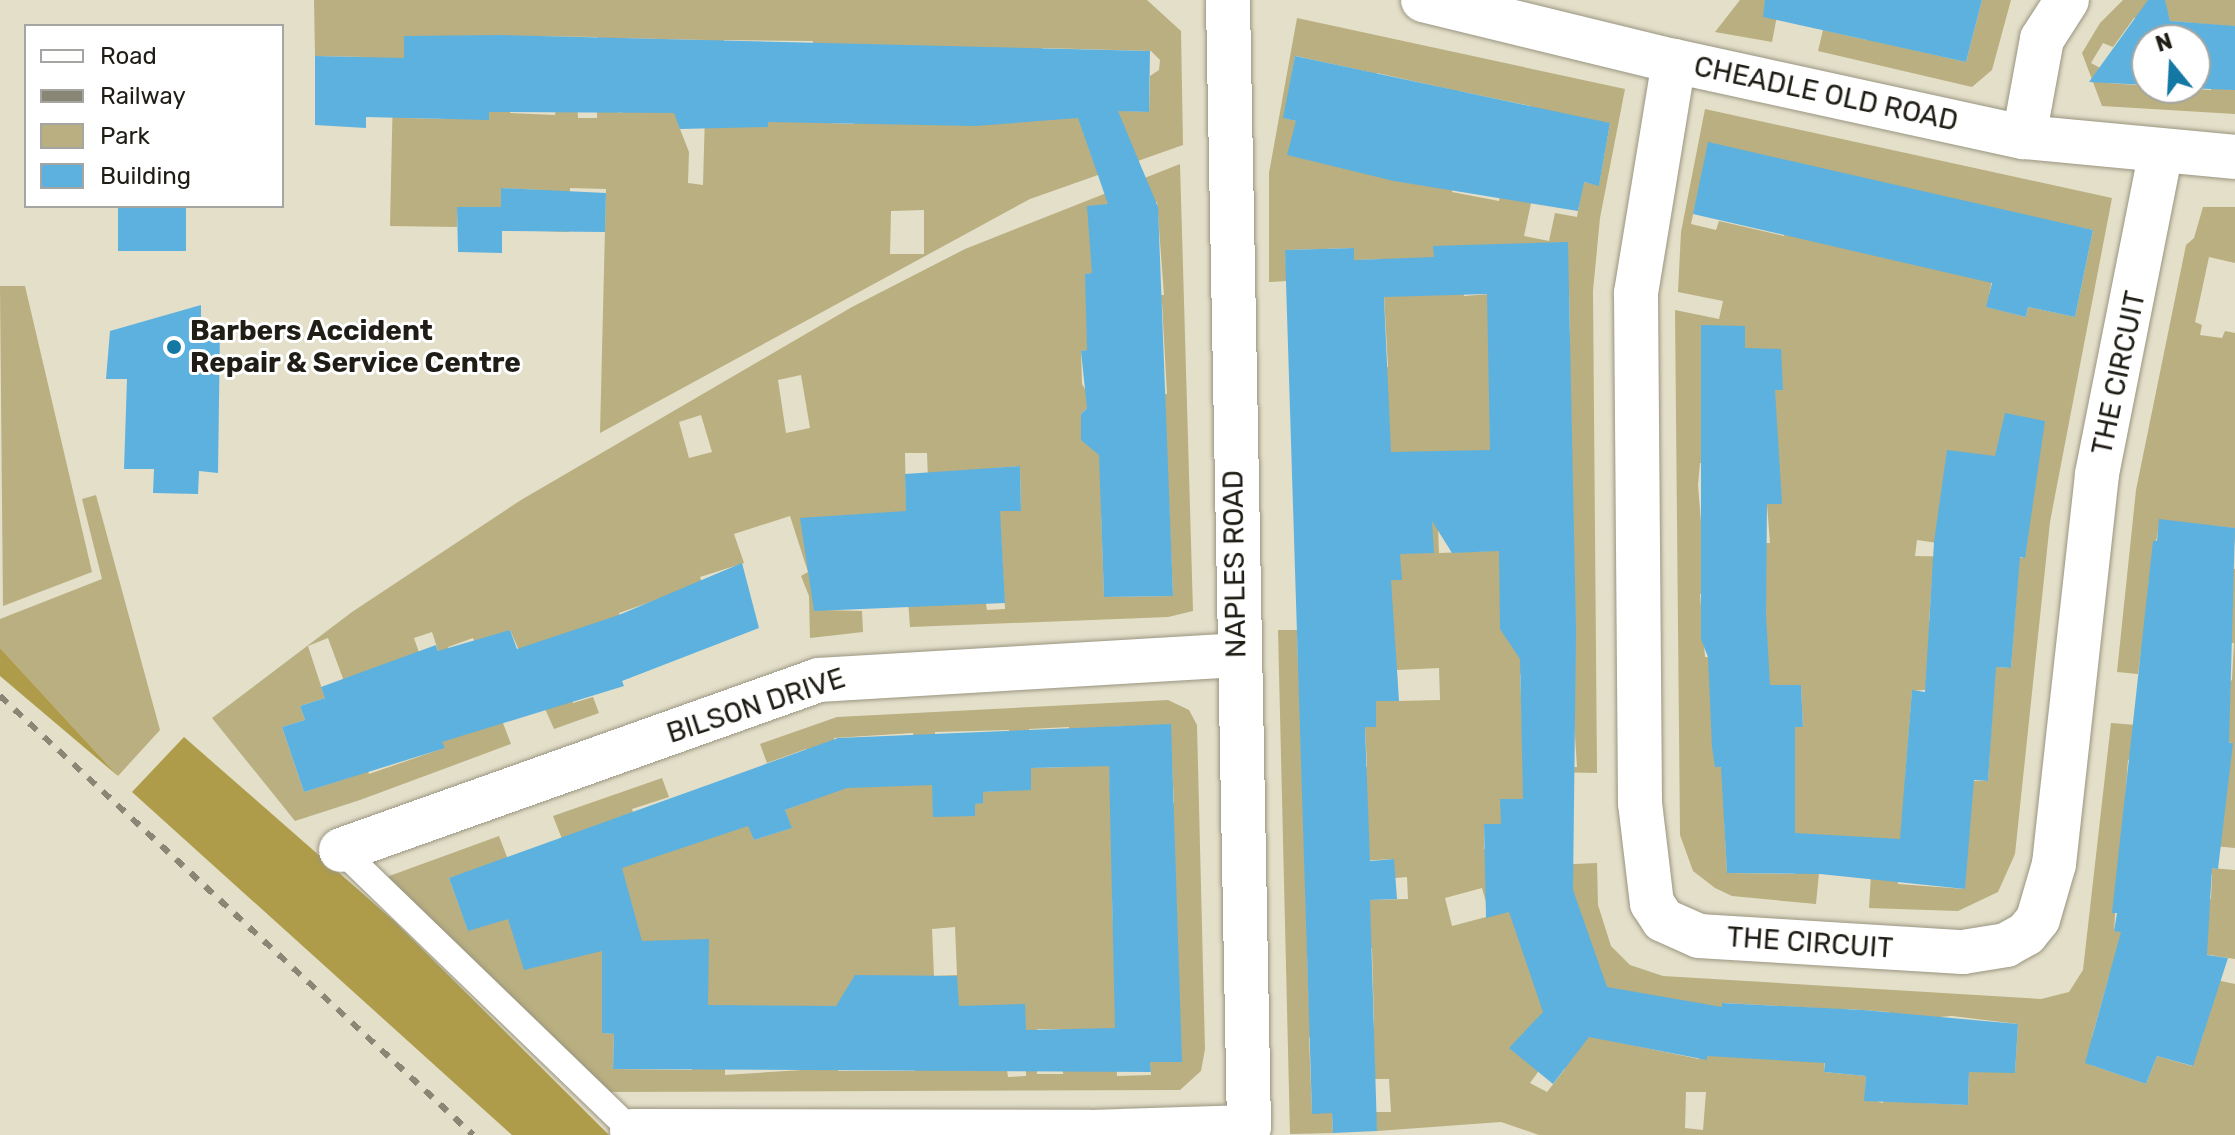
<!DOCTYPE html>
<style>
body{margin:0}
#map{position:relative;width:2235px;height:1135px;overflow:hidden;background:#e4dfc9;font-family:Rubik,sans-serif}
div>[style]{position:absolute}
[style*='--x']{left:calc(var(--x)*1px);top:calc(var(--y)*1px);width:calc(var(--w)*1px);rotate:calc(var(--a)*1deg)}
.green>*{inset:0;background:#b9af80}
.forest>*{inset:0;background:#ae9c4a}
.building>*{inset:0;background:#5db1df;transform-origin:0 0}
.roads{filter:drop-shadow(0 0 2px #999580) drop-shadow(0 0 2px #999580)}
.lane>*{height:26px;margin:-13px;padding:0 13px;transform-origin:13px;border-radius:13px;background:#fff}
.street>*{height:44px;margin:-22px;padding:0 22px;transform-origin:22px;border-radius:22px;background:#fff}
.rail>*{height:6px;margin-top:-3px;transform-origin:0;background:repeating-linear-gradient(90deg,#898676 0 10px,transparent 0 20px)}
.dots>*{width:22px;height:22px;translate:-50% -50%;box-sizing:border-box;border:4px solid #fff;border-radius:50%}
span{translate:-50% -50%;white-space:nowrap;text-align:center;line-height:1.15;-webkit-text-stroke:6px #fff;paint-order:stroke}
.street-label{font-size:28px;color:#1f1d15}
.poi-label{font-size:28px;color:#1f1d15;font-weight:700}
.left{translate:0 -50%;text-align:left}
.legend{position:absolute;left:24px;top:24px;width:260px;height:184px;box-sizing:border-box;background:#fff;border:2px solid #a5a5a1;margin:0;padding:10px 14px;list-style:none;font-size:24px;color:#1f1d15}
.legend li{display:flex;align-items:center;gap:16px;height:40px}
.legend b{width:40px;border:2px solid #a5a5a1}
.north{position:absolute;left:2131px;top:24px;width:80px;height:80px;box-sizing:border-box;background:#fff;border:2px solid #a5a5a1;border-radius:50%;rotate:342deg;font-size:22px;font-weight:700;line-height:32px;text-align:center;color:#1f1d15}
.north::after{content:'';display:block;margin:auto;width:28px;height:36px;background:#1378a3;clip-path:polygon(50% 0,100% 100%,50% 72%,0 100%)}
</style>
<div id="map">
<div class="green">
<div style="clip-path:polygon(evenodd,314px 0,1147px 0,1181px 31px,1183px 145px,1030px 199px,600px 433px,606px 189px,570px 188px,569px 232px,542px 231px,541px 190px,502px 188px,501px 207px,457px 207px,457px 227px,390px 226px,393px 89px,366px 57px,315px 56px,314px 0,511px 36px,598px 37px,597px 118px,578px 118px,577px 100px,557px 100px,555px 115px,510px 113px,511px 36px,314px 0,404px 37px,446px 119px,404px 118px,404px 37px,314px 0,618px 38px,707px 40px,703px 185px,688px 183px,689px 152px,680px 129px,680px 103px,618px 113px,618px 38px,314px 0,724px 40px,813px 41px,812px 101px,723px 117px,724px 40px,314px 0,1021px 48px,1022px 120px,934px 49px,1021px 48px,314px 0,1042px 48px,1151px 51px,1160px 60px,1159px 70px,1150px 76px,1149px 112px,1041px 107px,1042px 48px,314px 0,829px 79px,855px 108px,854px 124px,828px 123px,829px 79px,314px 0,924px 210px,924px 254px,890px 254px,891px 211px,924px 210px)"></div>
<div style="clip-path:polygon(1740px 0,1780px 0,1772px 42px,1715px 32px)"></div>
<div style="clip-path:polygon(1876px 0,1878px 42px,1966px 62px,1982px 0,2011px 0,1992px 70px,1972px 87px,1818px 51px,1823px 30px,1867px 40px)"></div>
<div style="clip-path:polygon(evenodd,2123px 0,2235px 0,2235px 114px,2102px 106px,2082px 53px,2100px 23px,2123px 0,2168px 14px,2170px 21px,2216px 25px,2211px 90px,2108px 83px,2104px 70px,2091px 63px,2103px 43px,2113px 47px,2134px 18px,2168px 14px)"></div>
<div style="clip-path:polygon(evenodd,1297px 18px,1625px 89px,1600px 218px,1593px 291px,1597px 773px,1553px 772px,1552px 779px,1523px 779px,1523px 799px,1501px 799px,1501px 824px,1484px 824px,1484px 849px,1503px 849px,1504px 867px,1597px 863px,1598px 905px,1611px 946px,1630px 965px,1663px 976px,2041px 999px,2069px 992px,2083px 970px,2111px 723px,2149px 726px,2232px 680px,2234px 643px,2141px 651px,2138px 674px,2117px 672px,2136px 490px,2186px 245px,2194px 238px,2203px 207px,2235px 207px,2235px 263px,2209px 257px,2195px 322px,2202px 325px,2200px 335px,2222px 338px,2225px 331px,2235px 333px,2235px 547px,2233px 528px,2160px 520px,2148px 586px,2218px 567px,2235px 569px,2235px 848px,2213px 846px,2211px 868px,2235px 870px,2235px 959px,2203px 954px,2198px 976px,2235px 984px,2235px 1135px,1539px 1135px,1501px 1122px,1377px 1131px,1375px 1112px,1391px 1112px,1389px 1079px,1375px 1079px,1373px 1035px,1309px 1037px,1312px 1113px,1332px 1113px,1333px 1133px,1290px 1134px,1278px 630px,1297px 630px,1298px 663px,1358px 369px,1388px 367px,1382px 259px,1354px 260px,1353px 248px,1285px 250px,1287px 281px,1269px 282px,1269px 173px,1297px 18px,1295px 56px,1296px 56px,1369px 72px,1296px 121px,1284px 118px,1295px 56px,1297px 18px,1377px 73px,1449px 89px,1364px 135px,1377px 73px,1297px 18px,1459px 91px,1531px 106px,1519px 171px,1505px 169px,1499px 201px,1452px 192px,1459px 157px,1459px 91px,1297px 18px,1610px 123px,1599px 185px,1583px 182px,1577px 217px,1555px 213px,1549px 241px,1524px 236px,1537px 175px,1610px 123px,1297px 18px,1463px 288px,1569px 289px,1570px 333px,1503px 334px,1503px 293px,1464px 296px,1463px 288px,1297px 18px,1438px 527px,1491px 551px,1439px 553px,1438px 527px,1297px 18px,1439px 668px,1440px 700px,1398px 701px,1397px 670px,1439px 668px,1297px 18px,1571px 673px,1577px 767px,1524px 768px,1520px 674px,1571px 673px,1297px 18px,1376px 717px,1376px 727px,1365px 727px,1367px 767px,1304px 769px,1376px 717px,1297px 18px,2174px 738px,2233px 743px,2125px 801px,2128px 760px,2174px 738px,1297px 18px,1393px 859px,1395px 878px,1407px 877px,1408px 899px,1369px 900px,1306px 864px,1393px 859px,1297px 18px,2118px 869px,2212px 874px,2211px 899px,2114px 931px,2118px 869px,1297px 18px,1482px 888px,1490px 916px,1452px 926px,1445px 898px,1482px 888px,1297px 18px,1372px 948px,1374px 1025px,1310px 1028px,1307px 950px,1372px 948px,1297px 18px,2109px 976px,2204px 1032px,2192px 1066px,2157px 1056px,2146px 1084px,2091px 1065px,2100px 1039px,2092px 1037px,2109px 976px,1297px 18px,1723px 1003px,1816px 1008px,1720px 1056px,1723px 1003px,1297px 18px,1709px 1007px,1699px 1059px,1607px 1040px,1709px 1007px,1297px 18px,1848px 1009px,1889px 1012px,1890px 1096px,1882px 1103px,1865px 1096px,1866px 1076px,1824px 1072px,1828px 1012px,1848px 1009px,1297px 18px,1952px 1016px,2018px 1024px,2015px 1072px,1969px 1072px,1968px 1105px,1923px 1103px,1927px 1018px,1952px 1016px,1297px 18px,1548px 1058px,1565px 1069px,1547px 1092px,1530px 1083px,1548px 1058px,1297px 18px,1686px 1092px,1706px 1092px,1703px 1130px,1685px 1128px,1686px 1092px)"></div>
<div style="clip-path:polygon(evenodd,1705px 109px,2112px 198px,2050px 522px,2015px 854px,1998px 892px,1958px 911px,1869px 908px,1873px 840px,1819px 873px,1816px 904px,1732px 896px,1715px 888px,1693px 871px,1680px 835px,1675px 310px,1719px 319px,1723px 301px,1678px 292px,1681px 232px,1705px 109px,1709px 143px,1800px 166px,1784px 236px,1719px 221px,1716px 230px,1691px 224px,1709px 143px,1705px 109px,2004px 212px,2093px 230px,2075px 317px,2028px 307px,2026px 317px,1987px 307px,2004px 212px,1705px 109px,1701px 326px,1744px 326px,1745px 348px,1782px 390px,1765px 390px,1701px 431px,1701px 326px,1705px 109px,1709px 462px,1782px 504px,1767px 504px,1770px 543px,1703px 546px,1698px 485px,1700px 463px,1709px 462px,1705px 109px,1917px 540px,1937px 543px,2025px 558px,1915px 556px,1917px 540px,1705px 109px,1932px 581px,2017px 588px,2011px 668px,1968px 665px,1949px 623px,1929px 621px,1932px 581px,1705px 109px,1700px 594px,1704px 594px,1734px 657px,1705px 657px,1700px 594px,1705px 109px,1994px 683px,1988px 781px,1905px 780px,1912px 691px,1994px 683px,1705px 109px,1801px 686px,1803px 727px,1780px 727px,1747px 768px,1716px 767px,1801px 686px,1705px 109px,1795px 786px,1795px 874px,1727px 873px,1724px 815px,1795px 786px,1705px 109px,1901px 840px,1965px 889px,1898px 884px,1901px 840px)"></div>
<div style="clip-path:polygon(evenodd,1180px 164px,1193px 611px,1168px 617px,910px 627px,908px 600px,822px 610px,862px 611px,863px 632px,810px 638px,809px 596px,801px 576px,808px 572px,790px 516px,734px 534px,744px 563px,700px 577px,712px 609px,693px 587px,619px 613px,629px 642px,570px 697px,573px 703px,593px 697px,599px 713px,554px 729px,510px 630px,477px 648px,473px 638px,448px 647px,457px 674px,503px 723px,511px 744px,360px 800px,295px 821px,212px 718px,352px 612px,521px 500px,852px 307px,965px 249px,1180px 164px,1157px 202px,1164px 295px,1087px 298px,1085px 274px,1096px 273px,1125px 203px,1157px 202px,1180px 164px,1162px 303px,1167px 394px,1089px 396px,1082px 384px,1081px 351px,1098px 349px,1162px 303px,1180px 164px,801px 375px,810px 428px,786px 433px,778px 380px,801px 375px,1180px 164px,1089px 406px,1132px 498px,1100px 448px,1081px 440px,1081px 414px,1089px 406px,1180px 164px,701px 415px,712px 452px,689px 458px,679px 422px,701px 415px,1180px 164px,905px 453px,927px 453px,929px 505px,906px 505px,905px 453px,1180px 164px,1020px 466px,1021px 510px,1000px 511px,996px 468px,1020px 466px,1180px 164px,1169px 505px,1173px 596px,1104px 597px,1101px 508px,1169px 505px,1180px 164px,1001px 538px,1005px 609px,987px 610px,986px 604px,1001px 538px,1180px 164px,432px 632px,440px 656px,422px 661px,414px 638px,432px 632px,1180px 164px,328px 638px,345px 684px,323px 692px,308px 646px,328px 638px,1180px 164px,325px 698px,351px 777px,304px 792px,282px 727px,305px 720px,300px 706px,325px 698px,1180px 164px,432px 713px,444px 748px,369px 774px,351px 723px,432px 713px)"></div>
<div style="clip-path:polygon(0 286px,25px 286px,92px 572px,3px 606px)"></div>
<div style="clip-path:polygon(96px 495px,160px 730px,118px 776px,0 648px,0 619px,102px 579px,82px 499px)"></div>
<div style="clip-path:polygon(evenodd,1168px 700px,1189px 710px,1197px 725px,1205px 1049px,1201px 1071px,1180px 1090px,608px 1092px,381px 879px,499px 836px,524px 902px,562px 839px,553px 816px,662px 778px,669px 797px,632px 809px,649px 858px,741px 804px,754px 840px,791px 828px,785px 810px,823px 796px,806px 749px,767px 763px,760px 744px,837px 717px,1168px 700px,1170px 725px,1174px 803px,1111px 805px,1107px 727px,1170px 725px,1168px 700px,1069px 727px,1071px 767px,1031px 768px,1031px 789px,983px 792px,983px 802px,975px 804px,975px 816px,937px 794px,935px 732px,1009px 730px,1011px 750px,1030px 749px,1029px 729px,1069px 727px,1168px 700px,913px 733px,917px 784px,836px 771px,834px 738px,913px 733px,1168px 700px,491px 865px,468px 930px,449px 878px,491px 865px,1168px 700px,1174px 899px,1115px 978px,1112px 901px,1174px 899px,1168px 700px,955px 927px,957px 975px,934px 976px,932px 929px,955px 927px,1168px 700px,854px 977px,871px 977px,915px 1034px,915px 1071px,838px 1071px,836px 1006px,850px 1006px,854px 977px,1168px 700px,691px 1006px,692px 1070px,613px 1069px,614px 1034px,602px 1033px,602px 1007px,691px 1006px,1168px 700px,725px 1006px,802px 1070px,725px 1075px,725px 1006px,1168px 700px,1115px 1026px,1150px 1062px,1151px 1075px,1117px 1076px,1115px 1026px,1168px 700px,1037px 1029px,1061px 1029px,1063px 1074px,1037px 1074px,1037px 1029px,1168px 700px,1026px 1038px,1026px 1076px,1008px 1077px,1007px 1070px,1026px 1038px)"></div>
</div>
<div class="forest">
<div style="clip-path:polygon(0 648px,118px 776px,0 676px)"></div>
<div style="clip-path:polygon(184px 737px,394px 921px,609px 1135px,512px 1135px,132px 792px)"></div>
</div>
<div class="building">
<div style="clip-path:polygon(1765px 0,1982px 0,1966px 62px,1763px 17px)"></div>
<div style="clip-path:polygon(2148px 0,2165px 0,2170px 21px,2235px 26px,2235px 90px,2185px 88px,2195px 88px,2195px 40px,2147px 40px,2147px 85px,2089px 82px)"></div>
<div style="clip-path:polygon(501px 35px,1150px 51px,1149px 112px,1118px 111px,1158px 207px,1173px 596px,1104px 597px,1099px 455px,1081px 440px,1081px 414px,1087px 408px,1081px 351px,1087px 350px,1085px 274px,1092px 273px,1087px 206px,1108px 204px,1078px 118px,976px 126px,768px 122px,768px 127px,680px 129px,674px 113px,489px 112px,489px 120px,366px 117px,366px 128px,315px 125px,315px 56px,404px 58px,404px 36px)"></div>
<div style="clip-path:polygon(1295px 56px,1610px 123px,1599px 186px,1584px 182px,1578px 211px,1394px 181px,1287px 155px,1296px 121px,1283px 118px)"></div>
<div style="clip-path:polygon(1708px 142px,2093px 230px,2075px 317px,2028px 307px,2026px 317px,1986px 307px,1992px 283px,1693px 214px)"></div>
<div style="clip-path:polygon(501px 188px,606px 193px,605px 232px,502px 231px,502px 253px,458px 252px,457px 207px,501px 207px)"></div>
<div style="left:118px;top:206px;width:68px;height:45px"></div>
<div style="clip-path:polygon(evenodd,1568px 242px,1576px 630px,1573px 890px,1607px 987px,1722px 1007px,1722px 1003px,1863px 1010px,2018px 1024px,2015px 1073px,1969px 1072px,1968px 1105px,1864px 1101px,1866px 1076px,1824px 1072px,1825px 1063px,1707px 1056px,1707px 1060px,1589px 1037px,1553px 1084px,1509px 1048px,1543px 1012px,1509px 912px,1486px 918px,1484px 824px,1501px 824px,1500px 799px,1523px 799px,1520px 659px,1500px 629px,1499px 551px,1452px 553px,1432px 521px,1434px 553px,1400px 554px,1402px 580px,1391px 580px,1399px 701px,1376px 701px,1376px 727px,1365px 727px,1370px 861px,1394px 859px,1397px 899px,1370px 900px,1377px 1131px,1333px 1133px,1332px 1113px,1312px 1114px,1285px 250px,1354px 248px,1354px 260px,1434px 257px,1433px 246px,1568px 242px,1487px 294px,1490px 450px,1391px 452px,1384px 297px,1487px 294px)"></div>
<div style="clip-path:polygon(201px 305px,201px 327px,220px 327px,218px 473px,199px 471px,198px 494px,153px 493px,154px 469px,124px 469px,127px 379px,106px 379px,110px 331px)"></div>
<div style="clip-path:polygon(1701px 325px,1745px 326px,1745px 348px,1781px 349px,1783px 390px,1775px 390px,1782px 504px,1767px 504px,1766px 615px,1770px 685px,1801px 685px,1803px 727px,1795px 727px,1795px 833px,1900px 839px,1912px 690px,1925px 692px,1934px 542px,1947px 450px,1995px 456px,2005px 413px,2045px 421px,2025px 558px,2020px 557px,2011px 668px,1996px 667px,1988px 781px,1974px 780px,1965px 889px,1820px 874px,1727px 873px,1721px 767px,1715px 767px,1712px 747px,1708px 657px,1701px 639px)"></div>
<div style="clip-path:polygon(1020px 466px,1021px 511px,1000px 511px,1005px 603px,814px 611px,800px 518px,906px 511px,905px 474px)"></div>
<div style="clip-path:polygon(2159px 519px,2235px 528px,2229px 743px,2233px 743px,2218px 869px,2212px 868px,2207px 955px,2228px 958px,2193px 1066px,2157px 1056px,2146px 1084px,2085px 1063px,2121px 932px,2114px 931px,2117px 913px,2112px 913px,2153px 541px,2157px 541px)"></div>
<div style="clip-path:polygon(742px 563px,759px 628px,622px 681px,624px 686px,442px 742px,445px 748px,304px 792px,282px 727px,305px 720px,300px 706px,325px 698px,321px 687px,436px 645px,438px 651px,510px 630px,517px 649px,619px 615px)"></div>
<div style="clip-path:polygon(evenodd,1171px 724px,1182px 1062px,1150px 1062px,1151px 1072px,613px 1069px,614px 1034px,602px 1033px,602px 951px,524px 970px,508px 919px,468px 931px,449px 878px,838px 738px,1171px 724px,1109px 766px,1115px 1028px,1026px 1030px,1025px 1004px,959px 1006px,957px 976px,855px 975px,836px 1006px,708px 1005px,709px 939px,642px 941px,622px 868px,748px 826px,754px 840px,792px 828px,785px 810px,847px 788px,932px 785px,933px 817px,975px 816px,975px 804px,983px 803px,983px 792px,1031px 790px,1031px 768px,1109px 766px)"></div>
</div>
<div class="roads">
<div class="lane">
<div style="--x:341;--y:850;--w:405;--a:44"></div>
</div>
<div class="street">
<div style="--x:1423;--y:0;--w:258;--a:13.7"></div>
<div style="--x:1674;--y:61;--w:358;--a:12.3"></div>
<div style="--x:2024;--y:137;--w:212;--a:5.4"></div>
<div style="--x:1674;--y:61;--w:235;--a:99.3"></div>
<div style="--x:1636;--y:293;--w:510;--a:89.55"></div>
<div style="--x:1640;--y:803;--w:101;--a:83.2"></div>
<div style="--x:1652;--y:903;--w:20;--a:57"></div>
<div style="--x:1663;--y:920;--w:39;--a:24"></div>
<div style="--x:1699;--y:936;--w:264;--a:3.5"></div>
<div style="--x:1963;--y:952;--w:44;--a:-9.2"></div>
<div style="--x:2006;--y:945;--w:23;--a:-29"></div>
<div style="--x:2026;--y:934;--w:19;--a:-51"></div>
<div style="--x:2038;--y:919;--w:57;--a:-73.8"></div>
<div style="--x:2054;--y:864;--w:392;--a:-83.7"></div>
<div style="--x:2097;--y:474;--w:328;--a:-78.8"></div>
<div style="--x:2024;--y:137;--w:100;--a:-79.6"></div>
<div style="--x:2042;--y:39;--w:46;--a:-57.3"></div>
<div style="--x:341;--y:850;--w:507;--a:-19.58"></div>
<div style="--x:819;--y:680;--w:418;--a:-3.4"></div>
<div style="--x:632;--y:1131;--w:458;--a:0.1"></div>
<div style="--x:1090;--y:1132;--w:159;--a:-1.8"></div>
<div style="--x:1249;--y:1127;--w:1127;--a:-91.07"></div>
</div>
</div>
<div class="rail">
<div style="--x:0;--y:696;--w:645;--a:42.86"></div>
</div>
<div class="dots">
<div style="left:174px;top:347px;background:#1378a3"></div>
</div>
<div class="street-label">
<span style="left:1826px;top:94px;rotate:12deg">CHEADLE OLD ROAD</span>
<span style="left:2119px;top:373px;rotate:-78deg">THE CIRCUIT</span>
<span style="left:1235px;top:564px;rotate:-91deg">NAPLES ROAD</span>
<span style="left:756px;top:706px;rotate:-18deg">BILSON DRIVE</span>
<span style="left:1810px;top:943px;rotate:4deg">THE CIRCUIT</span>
</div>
<div class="poi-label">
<span class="left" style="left:190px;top:347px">Barbers Accident<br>Repair &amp; Service Centre</span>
</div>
<ul class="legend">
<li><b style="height:10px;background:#fff"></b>Road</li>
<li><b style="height:10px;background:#898676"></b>Railway</li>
<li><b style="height:22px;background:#b9af80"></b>Park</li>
<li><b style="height:22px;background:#5db1df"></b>Building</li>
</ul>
<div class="north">N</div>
</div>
